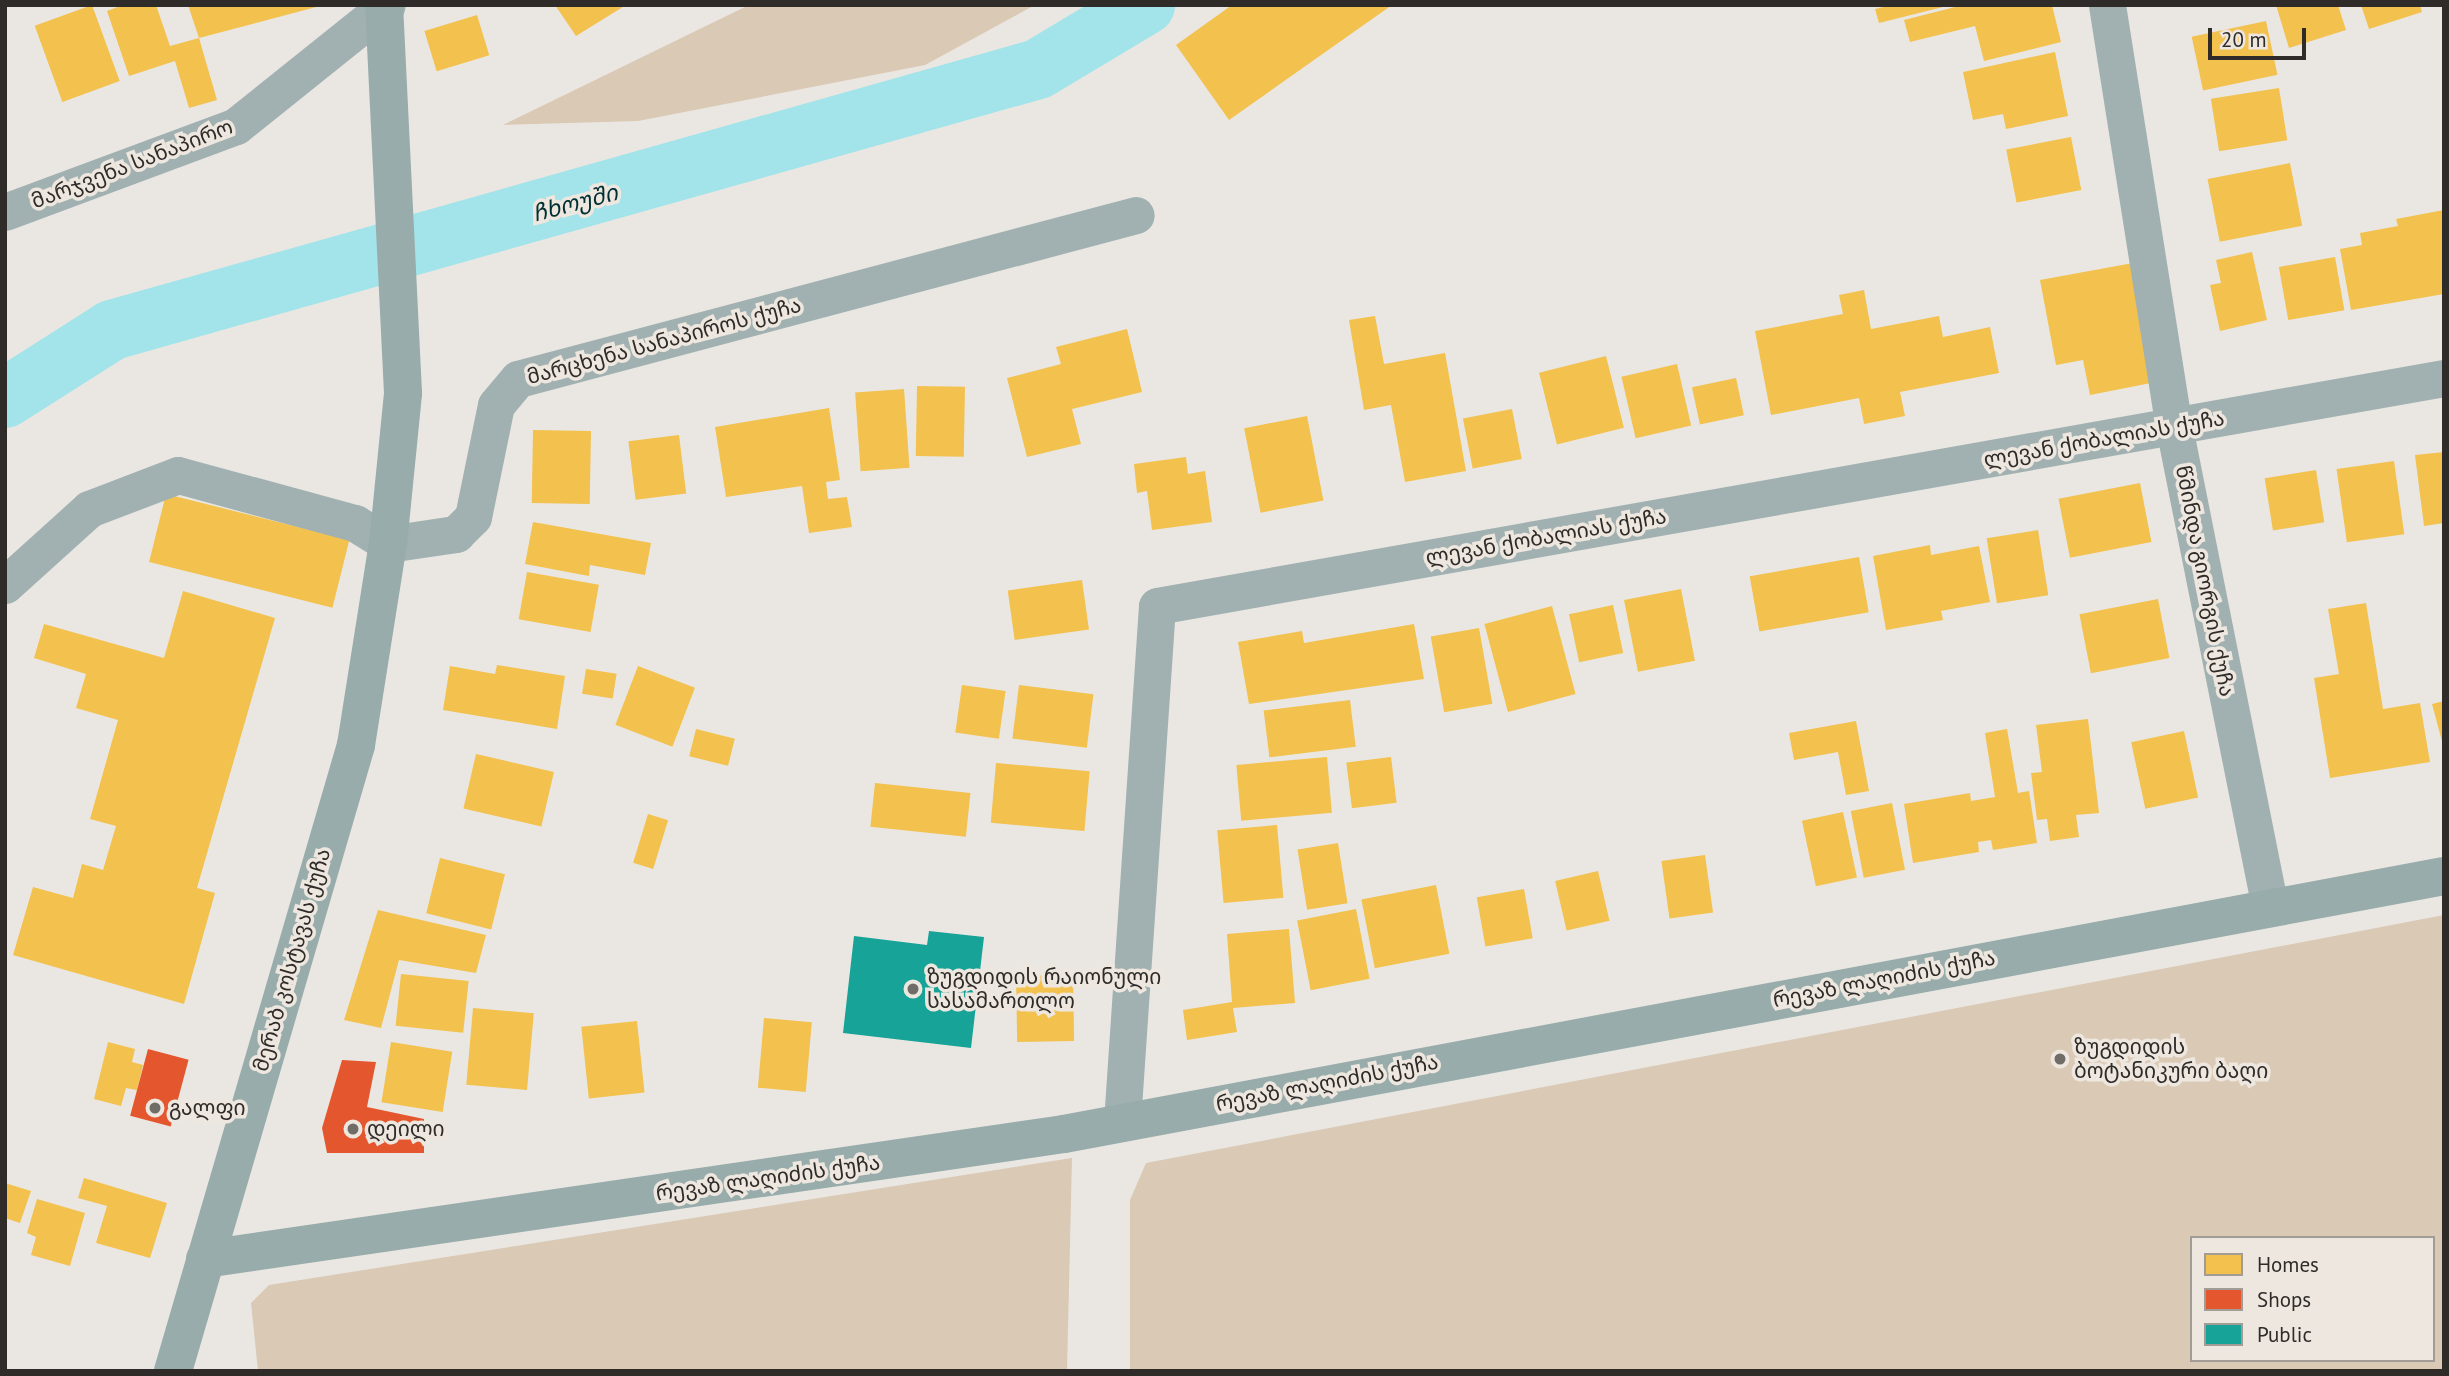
<!DOCTYPE html>
<meta charset="utf-8">
<style>
body{margin:0}
#map{position:relative;width:2449px;height:1376px;overflow:hidden;background:#eae7e2;font-family:"PT Sans","Noto Sans Georgian",sans-serif}
div>[style]{position:absolute}
[style*='--x']{left:calc(var(--x)*1px);top:calc(var(--y)*1px);width:calc(var(--w)*1px);rotate:calc(var(--a)*1deg)}
.green>*{inset:0;background:#dac9b4}
.homes>*{inset:0;background:#f2c14e;transform-origin:0 0}
.shops>*{inset:0;background:#e4572e;transform-origin:0 0}
.public>*{inset:0;background:#17a398}
.river>*{height:60px;margin:-30px;padding:0 30px;transform-origin:30px;border-radius:30px;background:#a2e4e9}
.street>*{height:37px;margin:-18.5px;padding:0 18.5px;transform-origin:18.5px;border-radius:18.5px;background:#a1b1b1}
.secondary>*{height:38px;margin:-19px;padding:0 19px;transform-origin:19px;border-radius:19px;background:#98acab}
.dots>*{width:19px;height:19px;translate:-50% -50%;box-sizing:border-box;border:4px solid #eee7df;border-radius:50%}
span{translate:-50% -50%;white-space:nowrap;text-align:center;line-height:1.15;-webkit-text-stroke:7px #eee7df;paint-order:stroke}
.street-label{font-size:21px;color:#2e2b28}
.poi-label{font-size:21px;color:#2e2b28}
.left{translate:0 -50%;text-align:left}
.water-label{font-size:23px;color:#003034;font-style:italic}
.frame{position:absolute;inset:0;border:7px solid #2e2b28;pointer-events:none}
.legend{position:absolute;left:2190px;top:1236px;width:245px;height:126px;box-sizing:border-box;background:#eee7df;border:2px solid #a19c96;margin:0;padding:9px 12px;list-style:none;font-size:21px;color:#2e2b28}
.legend li{display:flex;align-items:center;gap:14px;height:35px}
.legend b{width:35px;border:2px solid #a19c96}
.scale{position:absolute;left:2208px;top:28px;width:98px;height:32px;box-sizing:border-box;border:4px solid #2e2b28;border-top:0;padding-left:9px;font-size:21px;line-height:24px;white-space:nowrap;color:#2e2b28;-webkit-text-stroke:5px #eee7df;paint-order:stroke}
</style>
<div id="map">
<div class="green">
<div style="clip-path:polygon(749px 5px,1035px 5px,925px 65px,638px 121px,503px 125px)"></div>
<div style="clip-path:polygon(evenodd,2444px 915px,2444px 1371px,1130px 1371px,1130px 1200px,1146px 1163px,2444px 915px,2192px 1238px,2433px 1238px,2433px 1360px,2192px 1360px,2192px 1238px)"></div>
<div style="clip-path:polygon(1072px 1158px,1067px 1371px,258px 1371px,251px 1303px,269px 1285px)"></div>
</div>
<div class="homes">
<div style="left:92px;top:5px;width:81px;height:61px;rotate:70deg"></div>
<div style="clip-path:polygon(123px 5px,156px 5px,170px 46px,199px 38px,217px 100px,189px 108px,175px 61px,129px 76px,107px 11px)"></div>
<div style="clip-path:polygon(188px 5px,320px 5px,320px 6px,199px 38px)"></div>
<div style="clip-path:polygon(555px 5px,626px 5px,576px 36px)"></div>
<div style="clip-path:polygon(1232px 5px,1392px 5px,1229px 120px,1176px 45px)"></div>
<div style="clip-path:polygon(1892px 5px,1946px 5px,1947px 6px,1879px 23px,1875px 9px)"></div>
<div style="clip-path:polygon(1963px 5px,2052px 5px,2061px 42px,1984px 61px,1975px 26px,1910px 42px,1904px 20px)"></div>
<div style="clip-path:polygon(2276px 5px,2338px 5px,2346px 30px,2289px 48px)"></div>
<div style="clip-path:polygon(2361px 5px,2420px 5px,2422px 12px,2369px 29px)"></div>
<div style="left:477px;top:15px;width:42px;height:55px;rotate:73deg"></div>
<div style="left:2266px;top:21px;width:55px;height:76px;rotate:78deg"></div>
<div style="clip-path:polygon(2055px 52px,2068px 116px,2006px 129px,2003px 114px,1973px 120px,1963px 72px)"></div>
<div style="left:2279px;top:88px;width:53px;height:69px;rotate:81deg"></div>
<div style="left:2071px;top:137px;width:54px;height:66px;rotate:79deg"></div>
<div style="left:2290px;top:163px;width:64px;height:84px;rotate:79deg"></div>
<div style="clip-path:polygon(2444px 210px,2444px 294px,2351px 310px,2340px 249px,2362px 245px,2360px 233px,2398px 226px,2396px 219px)"></div>
<div style="clip-path:polygon(2252px 252px,2267px 320px,2220px 331px,2210px 285px,2221px 283px,2216px 260px)"></div>
<div style="left:2335px;top:257px;width:54px;height:57px;rotate:80deg"></div>
<div style="clip-path:polygon(2133px 263px,2156px 382px,2090px 395px,2083px 360px,2056px 365px,2040px 280px)"></div>
<div style="clip-path:polygon(1864px 290px,1871px 329px,1939px 316px,1943px 337px,1990px 327px,1999px 373px,1900px 392px,1905px 416px,1864px 424px,1859px 398px,1771px 415px,1755px 331px,1843px 314px,1839px 295px)"></div>
<div style="clip-path:polygon(1375px 316px,1384px 364px,1445px 353px,1466px 471px,1405px 482px,1391px 405px,1364px 410px,1349px 320px)"></div>
<div style="clip-path:polygon(1127px 329px,1142px 392px,1072px 409px,1081px 444px,1027px 457px,1007px 378px,1061px 364px,1056px 347px)"></div>
<div style="left:1606px;top:356px;width:74px;height:69px;rotate:76deg"></div>
<div style="left:1677px;top:364px;width:63px;height:57px;rotate:77deg"></div>
<div style="left:1736px;top:378px;width:38px;height:45px;rotate:78deg"></div>
<div style="left:917px;top:386px;width:48px;height:70px;rotate:1deg"></div>
<div style="left:904px;top:389px;width:79px;height:49px;rotate:86deg"></div>
<div style="clip-path:polygon(829px 408px,840px 480px,826px 482px,828px 499px,847px 497px,852px 527px,809px 533px,802px 486px,726px 497px,715px 427px)"></div>
<div style="left:1512px;top:409px;width:51px;height:50px;rotate:79deg"></div>
<div style="left:1307px;top:416px;width:86px;height:64px;rotate:79deg"></div>
<div style="left:533px;top:430px;width:58px;height:73px;rotate:1deg"></div>
<div style="left:679px;top:435px;width:59px;height:51px;rotate:83deg"></div>
<div style="clip-path:polygon(2444px 452px,2444px 523px,2424px 526px,2415px 455px)"></div>
<div style="clip-path:polygon(1186px 457px,1188px 474px,1205px 471px,1212px 522px,1152px 530px,1147px 491px,1137px 493px,1134px 464px)"></div>
<div style="left:2394px;top:461px;width:74px;height:58px;rotate:82deg"></div>
<div style="left:2316px;top:470px;width:53px;height:52px;rotate:81deg"></div>
<div style="left:2140px;top:483px;width:60px;height:83px;rotate:79deg"></div>
<div style="left:166px;top:494px;width:189px;height:70px;rotate:14deg"></div>
<div style="clip-path:polygon(533px 522px,651px 543px,645px 575px,590px 565px,589px 576px,525px 564px)"></div>
<div style="left:2038px;top:530px;width:66px;height:52px;rotate:81deg"></div>
<div style="clip-path:polygon(1930px 545px,1931px 555px,1979px 546px,1990px 602px,1941px 611px,1943px 620px,1886px 630px,1873px 556px)"></div>
<div style="left:1859px;top:557px;width:56px;height:111px;rotate:80deg"></div>
<div style="left:527px;top:572px;width:73px;height:48px;rotate:10deg"></div>
<div style="left:1082px;top:580px;width:50px;height:75px;rotate:82deg"></div>
<div style="left:1681px;top:589px;width:73px;height:58px;rotate:79deg"></div>
<div style="clip-path:polygon(183px 591px,275px 618px,197px 888px,215px 893px,184px 1004px,13px 955px,33px 887px,73px 898px,82px 864px,103px 870px,116px 826px,90px 819px,118px 720px,76px 708px,86px 674px,34px 658px,44px 624px,164px 658px)"></div>
<div style="left:2158px;top:599px;width:60px;height:80px;rotate:79deg"></div>
<div style="clip-path:polygon(2366px 603px,2383px 709px,2420px 703px,2430px 762px,2330px 778px,2314px 678px,2339px 674px,2328px 609px)"></div>
<div style="left:1613px;top:605px;width:49px;height:45px;rotate:78deg"></div>
<div style="left:1552px;top:606px;width:91px;height:70px;rotate:75deg"></div>
<div style="clip-path:polygon(1414px 624px,1424px 679px,1249px 704px,1238px 642px,1302px 631px,1304px 643px)"></div>
<div style="left:1479px;top:628px;width:77px;height:49px;rotate:80deg"></div>
<div style="clip-path:polygon(497px 665px,565px 676px,557px 729px,443px 710px,450px 666px,495px 674px)"></div>
<div style="left:638px;top:666px;width:61px;height:63px;rotate:21deg"></div>
<div style="left:586px;top:669px;width:31px;height:25px;rotate:9deg"></div>
<div style="left:962px;top:685px;width:44px;height:48px;rotate:8deg"></div>
<div style="left:1019px;top:685px;width:75px;height:54px;rotate:7deg"></div>
<div style="left:1350px;top:700px;width:47px;height:87px;rotate:83deg"></div>
<div style="clip-path:polygon(2444px 701px,2444px 744px,2443px 745px,2432px 704px)"></div>
<div style="clip-path:polygon(2088px 719px,2099px 813px,2076px 815px,2079px 837px,2050px 841px,2047px 819px,2037px 820px,2031px 773px,2042px 772px,2036px 725px)"></div>
<div style="clip-path:polygon(1856px 721px,1869px 791px,1846px 795px,1838px 752px,1794px 760px,1789px 733px)"></div>
<div style="left:696px;top:729px;width:40px;height:28px;rotate:14deg"></div>
<div style="clip-path:polygon(2007px 729px,2018px 793px,2029px 791px,2037px 843px,1993px 850px,1991px 840px,1978px 842px,1979px 852px,1913px 863px,1904px 804px,1970px 793px,1971px 801px,1995px 797px,1985px 733px)"></div>
<div style="left:2184px;top:731px;width:68px;height:54px;rotate:78deg"></div>
<div style="left:476px;top:754px;width:80px;height:56px;rotate:13deg"></div>
<div style="left:1327px;top:757px;width:56px;height:91px;rotate:85deg"></div>
<div style="left:1391px;top:757px;width:46px;height:45px;rotate:83deg"></div>
<div style="left:996px;top:763px;width:94px;height:60px;rotate:5deg"></div>
<div style="left:875px;top:783px;width:96px;height:44px;rotate:6deg"></div>
<div style="left:1892px;top:803px;width:68px;height:42px;rotate:79deg"></div>
<div style="left:1843px;top:812px;width:67px;height:42px;rotate:78deg"></div>
<div style="left:648px;top:814px;width:21px;height:51px;rotate:17deg"></div>
<div style="left:1277px;top:825px;width:73px;height:60px;rotate:85deg"></div>
<div style="left:1338px;top:843px;width:61px;height:41px;rotate:81deg"></div>
<div style="left:1705px;top:855px;width:58px;height:44px;rotate:82deg"></div>
<div style="left:440px;top:858px;width:67px;height:57px;rotate:14deg"></div>
<div style="left:1598px;top:871px;width:51px;height:44px;rotate:77deg"></div>
<div style="left:1436px;top:885px;width:70px;height:76px;rotate:79deg"></div>
<div style="left:1524px;top:889px;width:50px;height:48px;rotate:80deg"></div>
<div style="left:1356px;top:909px;width:71px;height:60px;rotate:79deg"></div>
<div style="clip-path:polygon(378px 910px,486px 935px,476px 973px,399px 960px,381px 1028px,344px 1020px)"></div>
<div style="clip-path:polygon(1289px 929px,1295px 1003px,1233px 1008px,1237px 1032px,1187px 1040px,1183px 1010px,1232px 1002px,1227px 934px)"></div>
<div style="left:401px;top:974px;width:68px;height:52px;rotate:6deg"></div>
<div style="left:1073px;top:975px;width:66px;height:57px;rotate:89deg"></div>
<div style="left:473px;top:1008px;width:61px;height:77px;rotate:5deg"></div>
<div style="left:764px;top:1018px;width:48px;height:70px;rotate:5deg"></div>
<div style="left:637px;top:1021px;width:72px;height:56px;rotate:84deg"></div>
<div style="clip-path:polygon(108px 1042px,135px 1049px,132px 1062px,143px 1065px,137px 1090px,126px 1088px,121px 1106px,94px 1099px)"></div>
<div style="left:391px;top:1042px;width:62px;height:61px;rotate:9deg"></div>
<div style="clip-path:polygon(84px 1178px,167px 1203px,150px 1258px,96px 1243px,107px 1206px,78px 1198px)"></div>
<div style="clip-path:polygon(5px 1183px,31px 1191px,20px 1223px,5px 1218px)"></div>
<div style="clip-path:polygon(37px 1199px,85px 1213px,70px 1266px,31px 1255px,36px 1237px,27px 1233px)"></div>
</div>
<div class="shops">
<div style="left:148px;top:1049px;width:42px;height:69px;rotate:15deg"></div>
<div style="clip-path:polygon(342px 1060px,376px 1062px,367px 1107px,424px 1119px,424px 1153px,327px 1153px,322px 1128px)"></div>
</div>
<div class="public">
<div style="clip-path:polygon(929px 931px,984px 937px,971px 1048px,843px 1033px,854px 936px,927px 945px)"></div>
</div>
<div class="river">
<div style="--x:5;--y:398;--w:127;--a:-32.4"></div>
<div style="--x:112;--y:330;--w:962;--a:-15.74"></div>
<div style="--x:1038;--y:69;--w:125;--a:-30.9"></div>
</div>
<div class="street">
<div style="--x:2107;--y:5;--w:427;--a:81"></div>
<div style="--x:2174;--y:427;--w:490;--a:78.7"></div>
<div style="--x:5;--y:212;--w:246;--a:-20.4"></div>
<div style="--x:236;--y:126;--w:193;--a:-38.7"></div>
<div style="--x:5;--y:585;--w:113;--a:-42.1"></div>
<div style="--x:89;--y:509;--w:95;--a:-20.9"></div>
<div style="--x:178;--y:475;--w:183;--a:15.2"></div>
<div style="--x:355;--y:523;--w:39;--a:32"></div>
<div style="--x:388;--y:544;--w:69;--a:-8.4"></div>
<div style="--x:456;--y:534;--w:24;--a:-45"></div>
<div style="--x:473;--y:517;--w:114;--a:-78.4"></div>
<div style="--x:496;--y:405;--w:34;--a:-50"></div>
<div style="--x:518;--y:379;--w:639;--a:-14.86"></div>
<div style="--x:1122;--y:1122;--w:517;--a:-86.12"></div>
<div style="--x:1157;--y:606;--w:1307;--a:-10.05"></div>
</div>
<div class="secondary">
<div style="--x:205;--y:1259;--w:868;--a:-8.28"></div>
<div style="--x:1064;--y:1134;--w:1404;--a:-10.59"></div>
<div style="--x:173;--y:1371;--w:652;--a:-73.7"></div>
<div style="--x:356;--y:745;--w:204;--a:-81"></div>
<div style="--x:388;--y:544;--w:152;--a:-84.3"></div>
<div style="--x:403;--y:393;--w:388;--a:-92.8"></div>
</div>
<div class="dots">
<div style="left:913px;top:989px;background:#706d69"></div>
<div style="left:2060px;top:1059px;background:#706d69"></div>
<div style="left:155px;top:1108px;background:#706d69"></div>
<div style="left:353px;top:1129px;background:#706d69"></div>
</div>
<div class="street-label">
<span style="left:132px;top:164px;rotate:-21deg">მარჯვენა სანაპირო</span>
<span style="left:664px;top:341px;rotate:-15deg">მარცხენა სანაპიროს ქუჩა</span>
<span style="left:2104px;top:439px;rotate:-10deg">ლევან ქობალიას ქუჩა</span>
<span style="left:1546px;top:537px;rotate:-10deg">ლევან ქობალიას ქუჩა</span>
<span style="left:2205px;top:581px;rotate:79deg">წმინდა გიორგის ქუჩა</span>
<span style="left:292px;top:960px;rotate:-74deg">მერაბ კოსტავას ქუჩა</span>
<span style="left:1884px;top:979px;rotate:-11deg">რევაზ ლაღიძის ქუჩა</span>
<span style="left:1327px;top:1083px;rotate:-11deg">რევაზ ლაღიძის ქუჩა</span>
<span style="left:768px;top:1178px;rotate:-8deg">რევაზ ლაღიძის ქუჩა</span>
</div>
<div class="poi-label">
<span class="left" style="left:927px;top:989px">ზუგდიდის რაიონული<br>სასამართლო</span>
<span class="left" style="left:2074px;top:1059px">ზუგდიდის<br>ბოტანიკური ბაღი</span>
<span class="left" style="left:169px;top:1108px">გალფი</span>
<span class="left" style="left:367px;top:1129px">დეილი</span>
</div>
<div class="water-label">
<span style="left:575px;top:203px;rotate:-15deg">ჩხოუში</span>
</div>
<div class="frame"></div>
<ul class="legend">
<li><b style="height:19px;background:#f2c14e"></b>Homes</li>
<li><b style="height:19px;background:#e4572e"></b>Shops</li>
<li><b style="height:19px;background:#17a398"></b>Public</li>
</ul>
<div class="scale">20 m</div>
</div>
